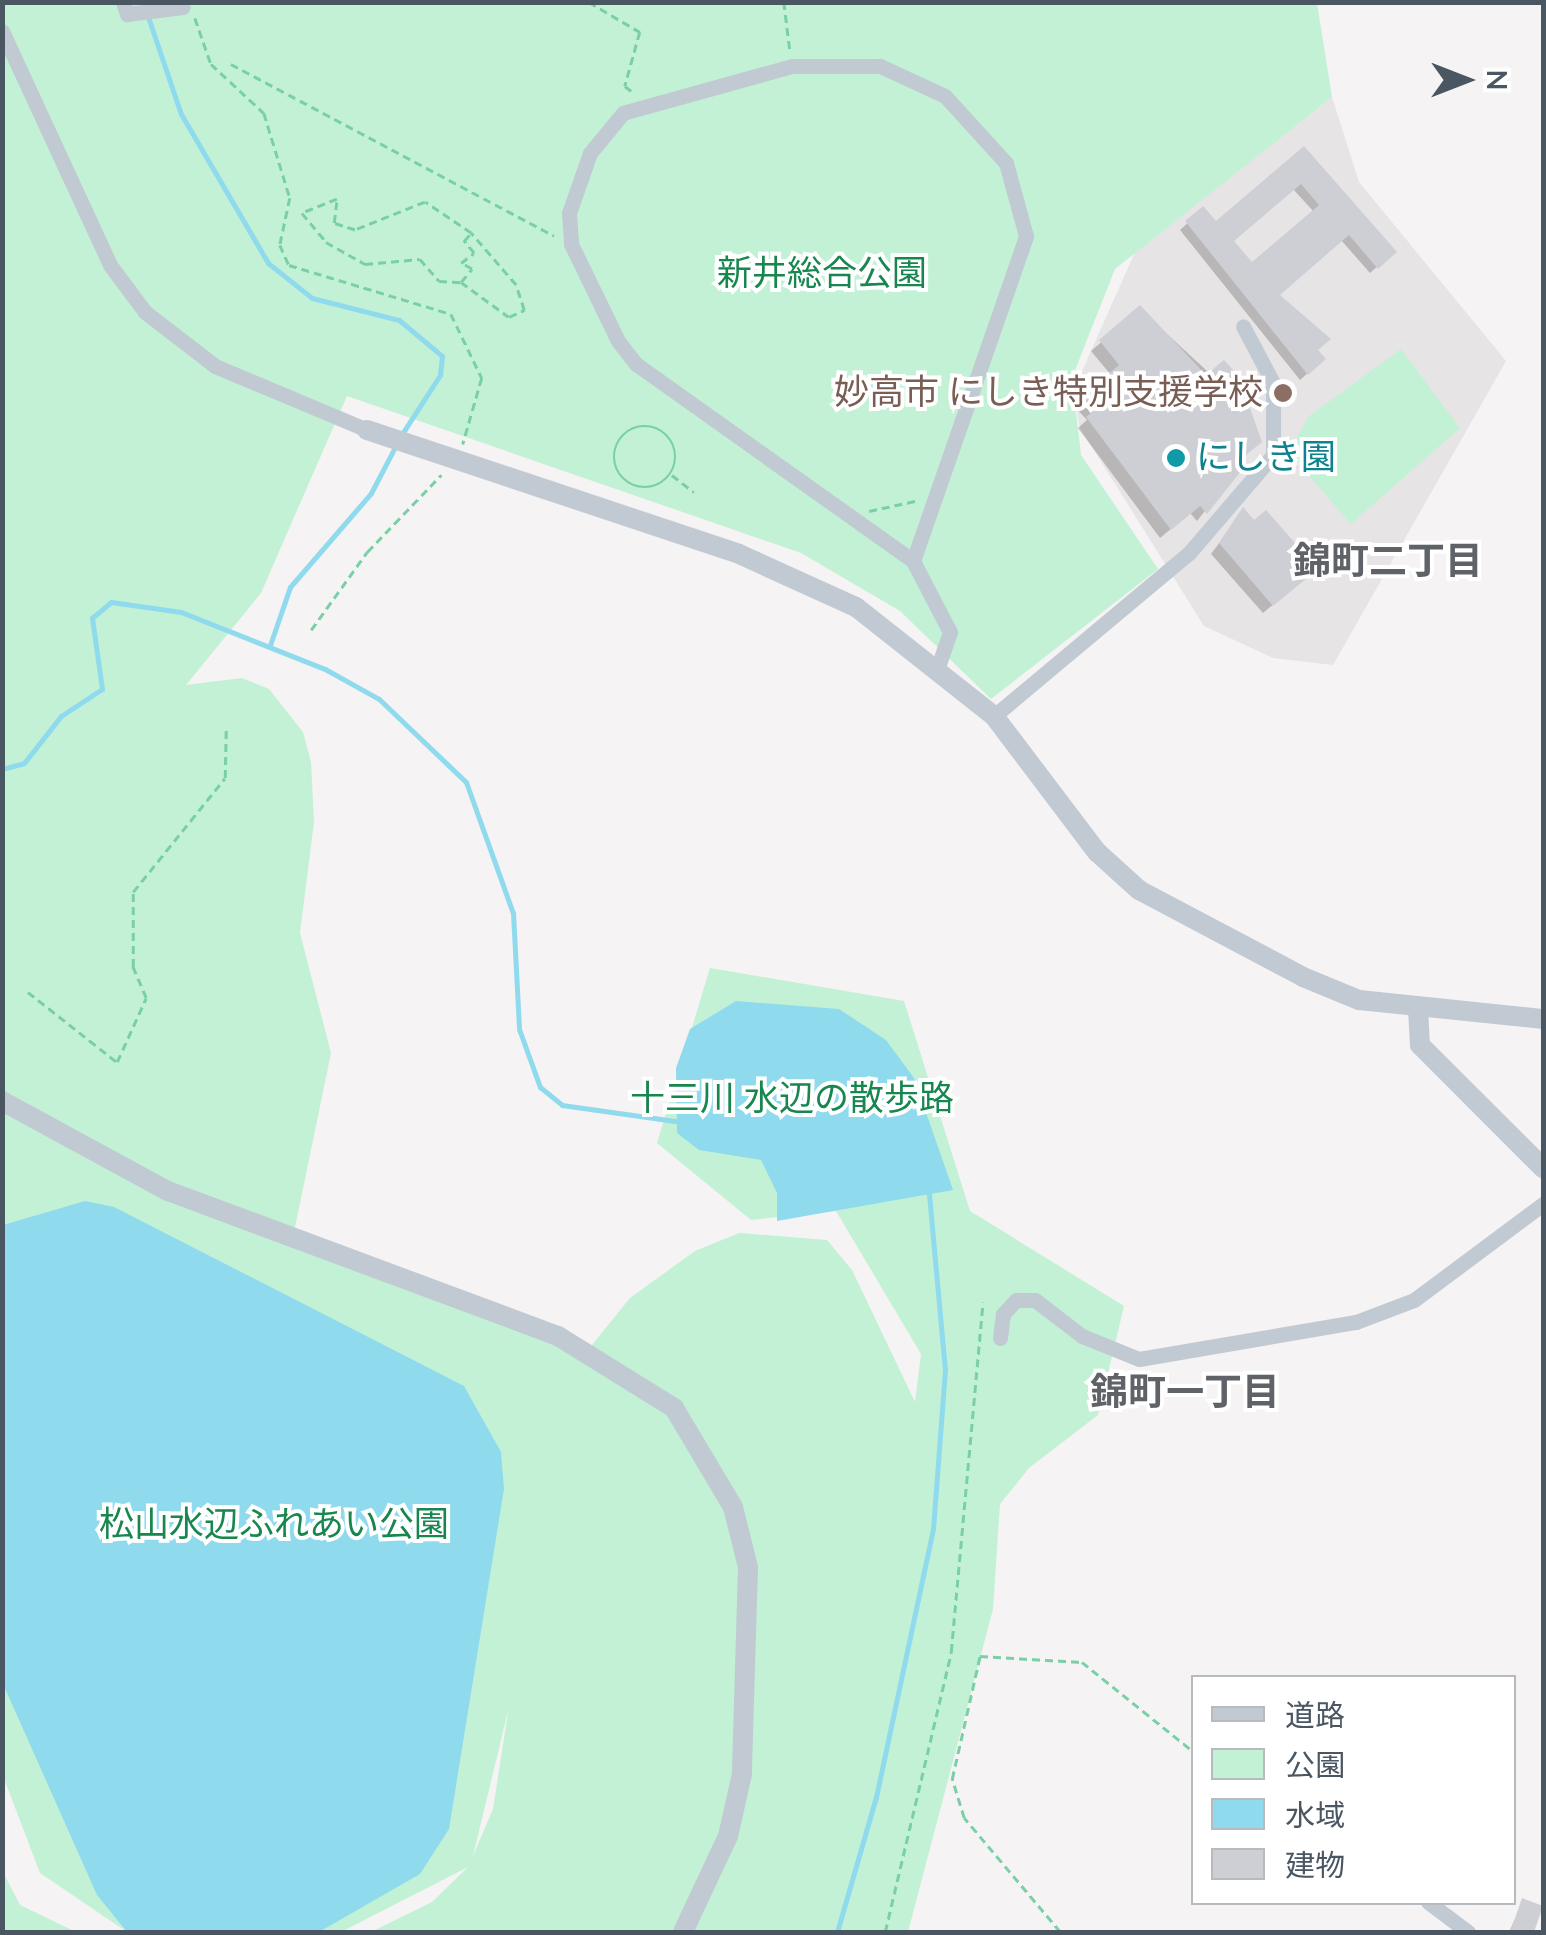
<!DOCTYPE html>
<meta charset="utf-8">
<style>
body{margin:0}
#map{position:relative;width:1546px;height:1935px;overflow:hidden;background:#f5f3f3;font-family:"Nunito Sans","Noto Sans JP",sans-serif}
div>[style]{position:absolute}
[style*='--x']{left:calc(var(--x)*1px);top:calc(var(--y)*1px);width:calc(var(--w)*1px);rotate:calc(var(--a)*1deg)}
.education>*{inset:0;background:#e6e4e5}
.green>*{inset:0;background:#c3f1d5}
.water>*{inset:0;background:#90daee}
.shadow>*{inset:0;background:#0003}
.stream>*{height:5px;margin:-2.5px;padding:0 2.5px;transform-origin:2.5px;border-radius:2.5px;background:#90daee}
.building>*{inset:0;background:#cdcfd5}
.path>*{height:2.5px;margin-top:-1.25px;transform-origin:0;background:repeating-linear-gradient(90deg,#7ad0a6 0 8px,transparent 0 13px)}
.path>.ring{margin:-1.25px;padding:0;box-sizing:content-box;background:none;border:2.5px solid #7ad0a6;border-radius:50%}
.minor>*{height:15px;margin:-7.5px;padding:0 7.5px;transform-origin:7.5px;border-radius:7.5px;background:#c1cad2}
.tertiary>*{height:20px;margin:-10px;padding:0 10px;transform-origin:10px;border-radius:10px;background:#c1cad2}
.dots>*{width:28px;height:28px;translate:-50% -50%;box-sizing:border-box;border:5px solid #fff;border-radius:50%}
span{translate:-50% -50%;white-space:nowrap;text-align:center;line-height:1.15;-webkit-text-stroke:8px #fff;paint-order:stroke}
.park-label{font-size:35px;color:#17864f}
.education-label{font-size:35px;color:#785e54}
.right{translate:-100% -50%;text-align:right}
.culture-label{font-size:35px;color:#0d838f}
.left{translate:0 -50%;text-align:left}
.neighbourhood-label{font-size:38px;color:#5f6368;font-weight:700}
.frame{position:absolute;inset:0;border:5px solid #4a5661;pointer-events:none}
.legend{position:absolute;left:1191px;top:1675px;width:325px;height:230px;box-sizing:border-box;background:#fff;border:2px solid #b7bbc0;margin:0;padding:12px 18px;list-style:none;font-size:30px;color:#4a5661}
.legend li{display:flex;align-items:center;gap:20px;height:50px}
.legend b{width:50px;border:2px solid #b7bbc0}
.north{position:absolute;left:1416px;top:30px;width:100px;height:100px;-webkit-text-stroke:8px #fff;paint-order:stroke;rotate:90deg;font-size:28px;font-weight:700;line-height:40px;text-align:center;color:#4a5661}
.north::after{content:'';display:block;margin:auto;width:35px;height:45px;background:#4a5661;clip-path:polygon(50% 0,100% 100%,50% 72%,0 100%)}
</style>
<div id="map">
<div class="education">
<div style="clip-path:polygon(1332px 97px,1359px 182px,1506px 361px,1333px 665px,1273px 658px,1204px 626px,1080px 428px,1076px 407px,1079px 378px,1135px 252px)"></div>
</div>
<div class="green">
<div style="clip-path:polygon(evenodd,3px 3px,1317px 3px,1332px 97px,1115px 269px,1072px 378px,1081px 455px,1158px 569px,991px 699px,900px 611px,801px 553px,347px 396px,261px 593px,186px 685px,242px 678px,269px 689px,303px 732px,311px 762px,314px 822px,300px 933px,331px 1053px,293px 1237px,587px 1351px,630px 1298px,695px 1251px,739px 1233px,827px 1240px,852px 1270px,915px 1402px,921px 1354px,836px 1211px,751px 1220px,657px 1143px,710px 968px,904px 1001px,970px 1211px,1124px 1306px,1098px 1415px,1029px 1468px,1000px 1504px,993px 1609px,908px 1932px,371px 1932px,432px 1902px,468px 1867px,341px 1932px,127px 1932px,40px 1873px,3px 1776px,3px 3px,509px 1706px,493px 1809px,473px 1856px,509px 1707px,509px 1706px)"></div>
<div style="clip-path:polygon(1401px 349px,1460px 428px,1351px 524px,1289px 453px,1308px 417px)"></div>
<div style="clip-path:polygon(2px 1870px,20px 1905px,76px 1932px,3px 1932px)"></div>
</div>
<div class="water">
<div style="clip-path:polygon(736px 1001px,839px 1009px,886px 1040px,914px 1078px,953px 1190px,777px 1221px,777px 1193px,761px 1160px,699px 1150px,677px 1133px,676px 1068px,690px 1029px)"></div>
<div style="clip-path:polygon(85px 1201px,114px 1207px,464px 1386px,501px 1452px,504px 1489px,449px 1829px,420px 1874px,319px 1932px,127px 1932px,97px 1895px,3px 1684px,3px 1225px)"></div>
</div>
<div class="shadow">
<div style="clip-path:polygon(evenodd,1303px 149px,1393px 252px,1370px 273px,1341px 240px,1277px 295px,1327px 339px,1315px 350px,1323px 359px,1300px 380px,1180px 230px,1203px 209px,1216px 225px,1303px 149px,1293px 189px,1314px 212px,1252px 266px,1231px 242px,1293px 189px)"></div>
<div style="clip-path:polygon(1140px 309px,1247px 408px,1237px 471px,1197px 521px,1190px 513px,1160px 538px,1078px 428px,1087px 420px,1075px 407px,1111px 375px,1091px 351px)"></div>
<div style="clip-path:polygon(1243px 511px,1305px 578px,1263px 613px,1211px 554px)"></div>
<div style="clip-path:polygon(1523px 1901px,1540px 1907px,1532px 1932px,1509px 1932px)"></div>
</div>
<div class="stream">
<div style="--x:143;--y:2;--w:118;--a:71.3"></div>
<div style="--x:181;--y:114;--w:173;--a:59.7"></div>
<div style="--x:268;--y:263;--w:56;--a:38.5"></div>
<div style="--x:312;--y:298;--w:90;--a:14.2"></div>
<div style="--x:399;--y:320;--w:56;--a:39.9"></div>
<div style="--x:442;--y:356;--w:19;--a:96"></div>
<div style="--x:440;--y:375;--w:74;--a:122.8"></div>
<div style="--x:270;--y:645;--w:61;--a:-71"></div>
<div style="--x:290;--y:587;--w:124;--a:-49.2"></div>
<div style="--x:371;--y:493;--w:52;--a:-62.4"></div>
<div style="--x:2;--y:769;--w:23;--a:-15"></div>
<div style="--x:24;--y:763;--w:60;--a:-51.8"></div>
<div style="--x:61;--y:716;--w:49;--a:-33.4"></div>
<div style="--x:102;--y:689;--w:72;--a:-98"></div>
<div style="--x:92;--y:618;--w:25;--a:-40"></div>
<div style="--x:111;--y:602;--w:71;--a:8.1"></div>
<div style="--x:181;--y:612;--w:155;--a:21.6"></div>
<div style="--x:325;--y:669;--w:62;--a:29.1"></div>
<div style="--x:379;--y:699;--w:120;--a:43.7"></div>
<div style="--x:466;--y:782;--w:139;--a:70.3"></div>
<div style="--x:513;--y:913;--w:116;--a:87"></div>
<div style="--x:519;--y:1029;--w:62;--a:70.1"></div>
<div style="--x:540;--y:1087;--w:28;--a:39"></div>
<div style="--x:562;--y:1105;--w:114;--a:8.1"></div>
<div style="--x:837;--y:1932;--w:141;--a:-73.9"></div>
<div style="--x:876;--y:1797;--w:274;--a:-78"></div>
<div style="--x:933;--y:1529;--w:159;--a:-85.7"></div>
<div style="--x:945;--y:1370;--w:177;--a:-95.2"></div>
</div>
<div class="building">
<div style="clip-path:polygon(evenodd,1304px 146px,1397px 252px,1378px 269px,1349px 235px,1280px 295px,1331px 339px,1318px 350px,1326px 359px,1308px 375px,1185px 221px,1203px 206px,1216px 221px,1304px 146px,1301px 184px,1319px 205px,1252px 262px,1234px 241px,1301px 184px)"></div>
<div style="clip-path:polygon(1140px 305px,1206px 375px,1224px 360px,1260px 399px,1250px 408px,1262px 442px,1235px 464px,1241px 471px,1207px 514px,1200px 506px,1171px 530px,1086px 417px,1095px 410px,1083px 396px,1119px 365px,1099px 340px)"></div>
<div style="clip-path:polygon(1243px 507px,1254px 520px,1266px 510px,1318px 569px,1273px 606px,1219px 543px)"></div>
<div style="clip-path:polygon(1522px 1898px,1543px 1906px,1534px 1932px,1511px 1930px)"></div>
</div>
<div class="path">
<div style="--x:589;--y:2;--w:59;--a:30.5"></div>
<div style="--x:640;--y:32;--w:56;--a:105.5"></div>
<div style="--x:625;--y:86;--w:11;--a:38"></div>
<div style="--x:784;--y:2;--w:48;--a:82.9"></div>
<div style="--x:195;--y:18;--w:49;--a:70.8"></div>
<div style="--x:211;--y:64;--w:72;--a:42.8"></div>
<div style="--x:264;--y:113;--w:89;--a:73"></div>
<div style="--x:290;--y:198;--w:48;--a:102"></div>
<div style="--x:280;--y:245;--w:22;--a:66"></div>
<div style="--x:289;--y:265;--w:169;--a:16.8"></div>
<div style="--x:451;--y:314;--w:71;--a:64.2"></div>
<div style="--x:482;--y:378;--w:69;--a:106.1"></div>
<div style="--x:231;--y:64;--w:366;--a:28"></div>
<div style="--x:461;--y:282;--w:59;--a:36.1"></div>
<div style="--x:509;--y:317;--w:17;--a:-25"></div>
<div style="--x:524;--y:310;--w:26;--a:-108"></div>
<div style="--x:516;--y:285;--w:69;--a:-130.9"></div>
<div style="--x:471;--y:233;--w:55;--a:-146"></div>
<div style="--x:425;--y:202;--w:75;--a:158.2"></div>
<div style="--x:355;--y:230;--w:22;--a:-162"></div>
<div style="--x:334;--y:223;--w:24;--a:-83"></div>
<div style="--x:337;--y:199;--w:38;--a:158"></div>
<div style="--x:302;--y:213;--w:38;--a:50"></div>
<div style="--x:326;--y:242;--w:45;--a:29.4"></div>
<div style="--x:365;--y:264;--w:55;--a:-5.2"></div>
<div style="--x:420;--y:259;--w:29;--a:49"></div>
<div style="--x:439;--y:281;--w:22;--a:3"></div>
<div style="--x:461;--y:282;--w:17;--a:-50"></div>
<div style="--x:472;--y:269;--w:13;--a:-151"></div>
<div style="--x:461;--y:263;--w:16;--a:-38"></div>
<div style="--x:474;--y:253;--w:16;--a:-130"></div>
<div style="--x:464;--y:241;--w:11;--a:-49"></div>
<div class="ring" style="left:614px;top:426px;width:59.5px;height:59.5px"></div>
<div style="--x:672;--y:475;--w:28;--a:38"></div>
<div style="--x:869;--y:511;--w:47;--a:-12.3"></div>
<div style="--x:311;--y:630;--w:96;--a:-54.3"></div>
<div style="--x:367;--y:552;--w:107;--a:-46.1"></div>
<div style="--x:28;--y:992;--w:113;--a:38.2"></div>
<div style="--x:117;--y:1062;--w:70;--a:-65.6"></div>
<div style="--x:146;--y:998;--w:34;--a:-113"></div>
<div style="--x:133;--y:967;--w:75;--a:-90"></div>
<div style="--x:133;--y:892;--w:146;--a:-51.1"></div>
<div style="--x:225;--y:778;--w:48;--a:-88.8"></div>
<div style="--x:885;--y:1932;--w:288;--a:-76.7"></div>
<div style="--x:951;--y:1652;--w:351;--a:-84.8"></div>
<div style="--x:1060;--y:1932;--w:149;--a:-130.1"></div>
<div style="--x:964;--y:1818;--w:41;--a:-107.1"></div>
<div style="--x:952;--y:1779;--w:126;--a:-77.2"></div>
<div style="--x:980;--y:1656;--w:102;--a:3.4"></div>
<div style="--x:1082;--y:1662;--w:144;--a:38.8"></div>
</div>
<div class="minor">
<div style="--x:123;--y:2;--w:13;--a:72"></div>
<div style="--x:127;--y:14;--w:56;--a:-7.1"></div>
<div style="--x:2;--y:31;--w:258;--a:65.2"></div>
<div style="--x:110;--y:265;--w:59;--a:53.3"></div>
<div style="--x:145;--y:312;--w:88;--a:37.6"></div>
<div style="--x:215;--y:366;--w:165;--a:22.8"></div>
<div style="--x:913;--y:561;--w:344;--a:-70.8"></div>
<div style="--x:1026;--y:236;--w:76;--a:-105.3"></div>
<div style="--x:1006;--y:163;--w:91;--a:-132.3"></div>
<div style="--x:945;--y:96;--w:72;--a:-155.2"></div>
<div style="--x:880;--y:66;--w:88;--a:180"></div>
<div style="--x:792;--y:66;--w:175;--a:164.5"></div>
<div style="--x:623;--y:113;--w:52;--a:129.5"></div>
<div style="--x:590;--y:153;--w:64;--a:109.3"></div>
<div style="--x:569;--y:213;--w:31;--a:86"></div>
<div style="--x:571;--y:244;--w:108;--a:64.1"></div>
<div style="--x:618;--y:341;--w:29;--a:52"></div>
<div style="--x:636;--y:364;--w:340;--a:35.4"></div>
<div style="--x:913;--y:561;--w:80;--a:62.5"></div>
<div style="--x:950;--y:632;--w:36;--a:109"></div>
<div style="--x:994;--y:716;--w:254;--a:-39.9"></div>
<div style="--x:1189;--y:553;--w:129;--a:-49.4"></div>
<div style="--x:1273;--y:455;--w:72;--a:-90"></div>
<div style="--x:1273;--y:383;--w:64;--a:-117.8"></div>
<div style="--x:1000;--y:1338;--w:24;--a:-83"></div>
<div style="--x:1003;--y:1314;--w:19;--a:-47"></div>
<div style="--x:1016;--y:1300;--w:19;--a:0"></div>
<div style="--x:1035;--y:1300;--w:59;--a:37.5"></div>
<div style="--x:1082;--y:1336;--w:61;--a:22"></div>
<div style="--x:1139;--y:1359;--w:220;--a:-9.7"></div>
<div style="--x:1356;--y:1322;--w:62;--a:-20.8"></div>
<div style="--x:1414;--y:1300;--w:162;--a:-36.7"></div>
<div style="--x:1428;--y:1902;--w:50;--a:36.9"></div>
</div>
<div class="tertiary">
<div style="--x:367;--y:430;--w:392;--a:18.4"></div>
<div style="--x:739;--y:554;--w:128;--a:24.4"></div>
<div style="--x:856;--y:607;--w:176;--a:38.3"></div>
<div style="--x:994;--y:716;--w:171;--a:52.9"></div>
<div style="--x:1097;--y:852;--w:57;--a:42.1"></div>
<div style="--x:1139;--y:890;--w:186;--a:27.9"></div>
<div style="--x:1303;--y:977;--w:61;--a:22.3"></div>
<div style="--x:1359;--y:1000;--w:186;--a:5.9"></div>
<div style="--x:1418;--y:1008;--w:37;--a:87"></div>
<div style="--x:1420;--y:1045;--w:175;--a:45"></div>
<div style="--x:2;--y:1101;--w:189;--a:28.5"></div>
<div style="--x:168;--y:1191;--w:416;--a:20.4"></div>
<div style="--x:558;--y:1336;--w:137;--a:31.8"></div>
<div style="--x:674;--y:1408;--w:115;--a:59.2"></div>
<div style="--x:733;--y:1507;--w:62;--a:76"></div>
<div style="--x:748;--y:1567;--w:207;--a:91.7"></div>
<div style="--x:742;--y:1774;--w:64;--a:102.7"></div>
<div style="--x:728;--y:1836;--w:106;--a:115.1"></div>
</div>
<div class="dots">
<div style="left:1283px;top:393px;background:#8d6e63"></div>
<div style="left:1176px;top:458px;background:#0f9aa8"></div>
</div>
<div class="park-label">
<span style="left:822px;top:274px">新井総合公園</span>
<span style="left:792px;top:1099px">十三川 水辺の散歩路</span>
<span style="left:274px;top:1525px">松山水辺ふれあい公園</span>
</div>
<div class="education-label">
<span class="right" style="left:1263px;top:393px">妙高市 にしき特別支援学校</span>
</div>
<div class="culture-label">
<span class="left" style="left:1196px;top:458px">にしき園</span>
</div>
<div class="neighbourhood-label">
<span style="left:1388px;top:562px">錦町二丁目</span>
<span style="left:1185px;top:1393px">錦町一丁目</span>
</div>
<div class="frame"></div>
<ul class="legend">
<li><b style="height:12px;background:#c1cad2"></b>道路</li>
<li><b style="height:28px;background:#c3f1d5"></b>公園</li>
<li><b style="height:28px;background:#90daee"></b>水域</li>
<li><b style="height:28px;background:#cdcfd5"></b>建物</li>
</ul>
<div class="north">N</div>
</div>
